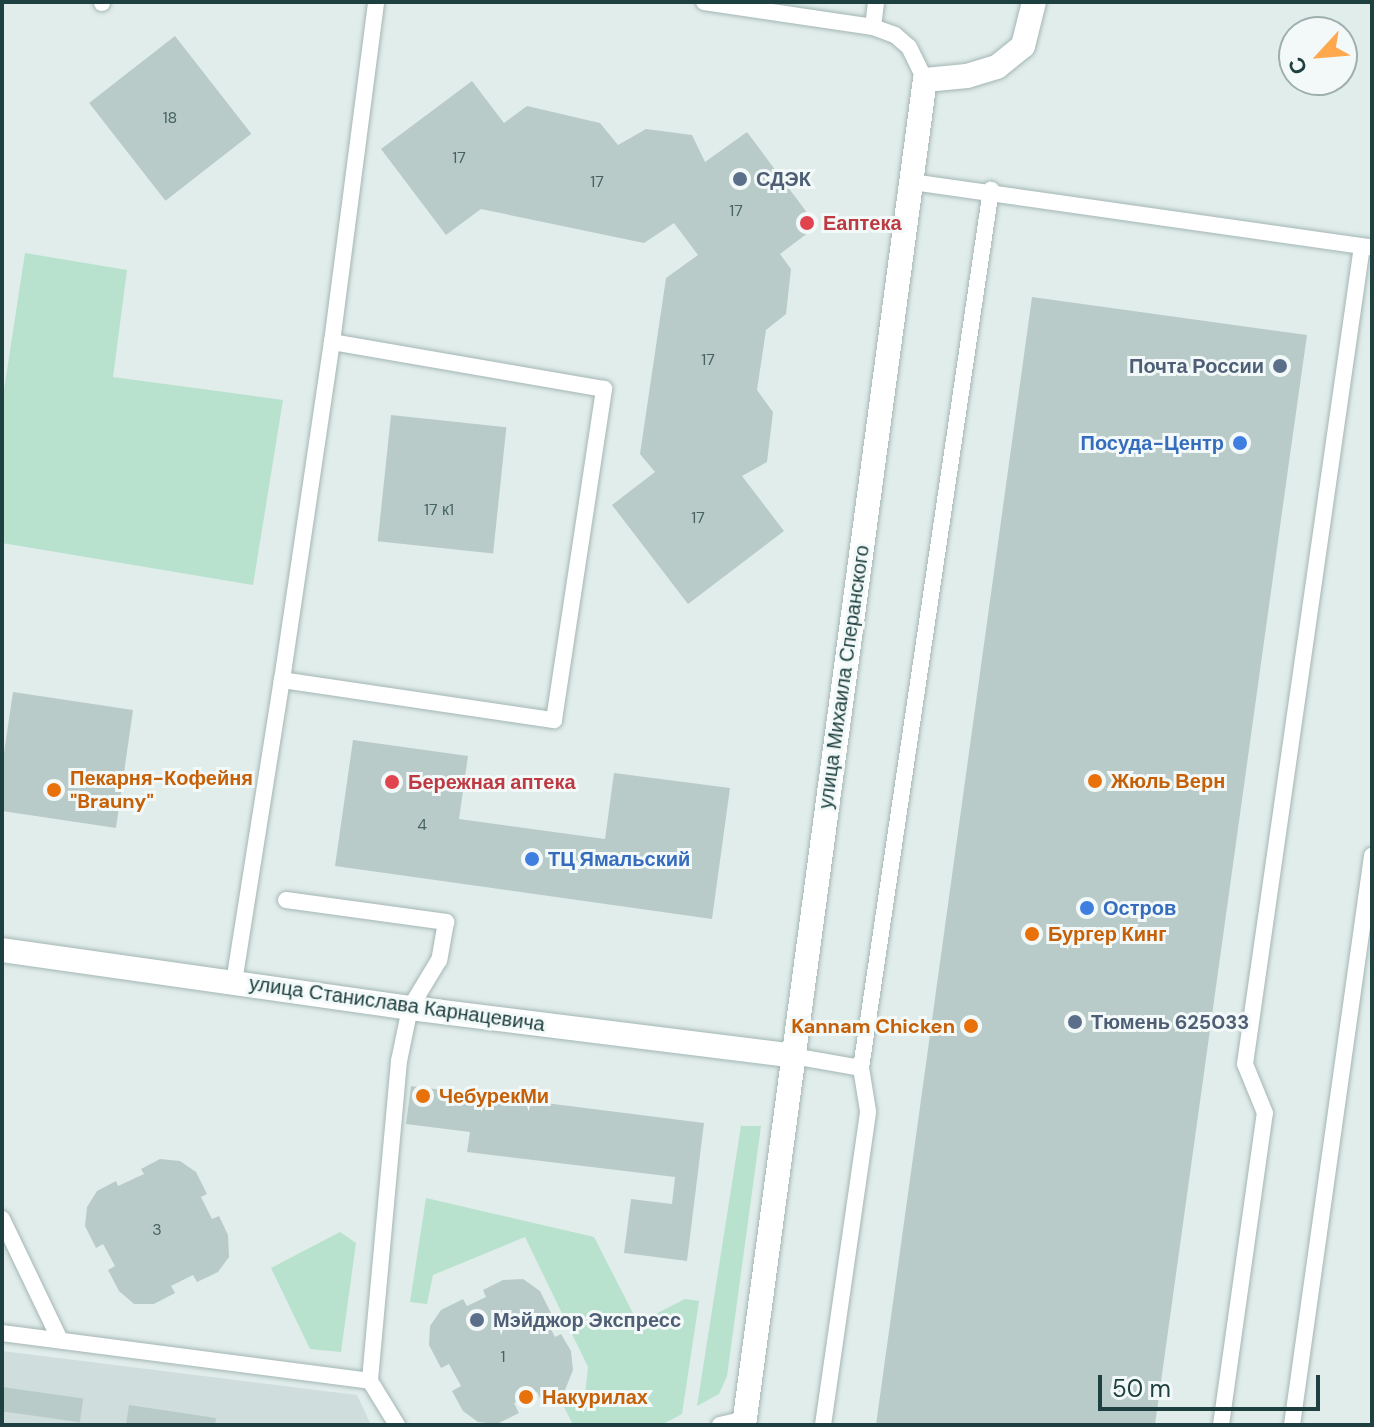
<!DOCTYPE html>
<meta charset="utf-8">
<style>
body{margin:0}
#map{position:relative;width:1374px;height:1427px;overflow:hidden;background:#e1edeb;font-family:"DM Sans",sans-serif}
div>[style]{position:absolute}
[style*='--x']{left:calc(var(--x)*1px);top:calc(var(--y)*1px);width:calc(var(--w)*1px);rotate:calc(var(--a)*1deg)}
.built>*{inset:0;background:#cfdddc}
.green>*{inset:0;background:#b8e1ce}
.building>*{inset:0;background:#b9cbc8;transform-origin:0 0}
.roads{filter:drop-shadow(0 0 2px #a3b6b4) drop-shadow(0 0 2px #a3b6b4)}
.lane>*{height:16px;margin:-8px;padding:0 8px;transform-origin:8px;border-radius:8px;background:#fff}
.street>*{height:24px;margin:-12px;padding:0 12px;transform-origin:12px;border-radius:12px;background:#fff}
.dots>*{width:22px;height:22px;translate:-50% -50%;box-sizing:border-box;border:4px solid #f2f9f8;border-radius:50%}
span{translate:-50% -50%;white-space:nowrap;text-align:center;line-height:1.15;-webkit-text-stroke:6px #f2f9f8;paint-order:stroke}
.number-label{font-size:16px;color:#466362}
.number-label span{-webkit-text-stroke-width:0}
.service-label{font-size:20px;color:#4e5e75;font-weight:700}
.left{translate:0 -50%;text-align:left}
.right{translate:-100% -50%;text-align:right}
.health-label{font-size:20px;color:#be3a42;font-weight:700}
.shop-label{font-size:20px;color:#366cbe;font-weight:700}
.street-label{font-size:20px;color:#1f4040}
.food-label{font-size:20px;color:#c56008;font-weight:700}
.frame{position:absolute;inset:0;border:4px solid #1f4040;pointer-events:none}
.north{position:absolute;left:1278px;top:16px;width:80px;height:80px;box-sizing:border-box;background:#f2f9f8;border:2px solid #9eafae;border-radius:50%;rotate:244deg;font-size:22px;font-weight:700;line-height:32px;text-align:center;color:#1f4040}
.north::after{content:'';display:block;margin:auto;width:28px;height:36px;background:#ffa84e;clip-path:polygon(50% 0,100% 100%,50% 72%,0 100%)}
.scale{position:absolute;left:1098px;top:1375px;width:222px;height:36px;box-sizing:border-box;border:4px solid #1f4040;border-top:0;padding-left:10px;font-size:24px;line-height:28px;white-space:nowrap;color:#1f4040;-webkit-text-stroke:6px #f2f9f8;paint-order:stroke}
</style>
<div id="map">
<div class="built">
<div style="clip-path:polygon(2px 1351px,357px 1395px,371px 1425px,2px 1425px)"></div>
</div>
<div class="green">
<div style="clip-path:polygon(25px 253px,127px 270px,113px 377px,283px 400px,253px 585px,2px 543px,2px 403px)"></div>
<div style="clip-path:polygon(741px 1126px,761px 1126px,727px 1376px,719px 1394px,697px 1406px)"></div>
<div style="clip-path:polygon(426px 1198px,594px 1237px,638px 1323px,685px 1299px,699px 1301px,682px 1414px,661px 1425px,573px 1425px,564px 1407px,585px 1395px,588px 1367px,525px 1237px,433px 1275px,427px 1304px,410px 1302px)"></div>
<div style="clip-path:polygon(340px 1232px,356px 1243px,341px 1352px,310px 1349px,271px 1268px)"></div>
</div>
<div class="building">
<div style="left:175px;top:36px;width:124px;height:109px;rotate:52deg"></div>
<div style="clip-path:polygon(472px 81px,504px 123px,527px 106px,600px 123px,618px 145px,646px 129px,692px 135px,705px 162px,747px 132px,817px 226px,780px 254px,791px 269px,786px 314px,766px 330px,757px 390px,773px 412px,767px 462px,742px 476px,784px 531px,688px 604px,612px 505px,655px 472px,640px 454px,666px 278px,698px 255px,674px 223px,644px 243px,481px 209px,446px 235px,381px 149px)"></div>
<div style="clip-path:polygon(1032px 297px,1307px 335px,1290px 455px,1155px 1425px,876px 1425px)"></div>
<div style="left:391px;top:415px;width:116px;height:127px;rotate:6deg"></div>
<div style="clip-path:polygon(13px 692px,133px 710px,116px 828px,2px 811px,2px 766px)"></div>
<div style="clip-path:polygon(353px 740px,468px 756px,459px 819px,605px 839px,614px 773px,730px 788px,712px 919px,335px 866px)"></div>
<div style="clip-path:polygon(411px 1086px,704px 1123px,687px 1261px,624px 1253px,631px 1199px,672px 1204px,675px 1177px,467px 1152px,470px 1132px,406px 1124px)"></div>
<div style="clip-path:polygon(160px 1159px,180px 1161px,196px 1172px,207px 1194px,201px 1197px,212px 1219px,219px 1216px,228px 1235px,229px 1257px,218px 1272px,197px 1282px,193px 1275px,171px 1286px,175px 1293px,154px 1304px,134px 1304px,119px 1291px,108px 1270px,115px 1266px,103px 1244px,96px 1248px,85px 1226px,87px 1207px,97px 1191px,116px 1181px,118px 1186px,144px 1174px,141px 1169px)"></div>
<div style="clip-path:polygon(523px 1279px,540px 1291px,552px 1315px,545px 1318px,555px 1337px,561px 1334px,571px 1351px,573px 1370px,565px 1390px,542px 1402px,537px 1392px,514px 1403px,519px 1413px,497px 1424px,478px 1422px,463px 1411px,452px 1391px,461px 1386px,449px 1364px,441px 1368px,429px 1345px,430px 1326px,441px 1310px,463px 1299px,467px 1306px,486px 1297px,483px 1290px,503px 1280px)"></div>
<div style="left:2px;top:1387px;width:82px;height:24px;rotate:8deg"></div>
<div style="clip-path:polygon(129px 1405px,216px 1418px,215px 1425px,126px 1425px)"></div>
</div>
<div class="roads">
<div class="lane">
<div style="--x:704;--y:2;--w:171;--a:8.4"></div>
<div style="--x:873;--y:27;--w:23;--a:20"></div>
<div style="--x:895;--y:35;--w:18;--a:41"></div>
<div style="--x:909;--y:47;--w:37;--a:64"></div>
<div style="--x:102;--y:3;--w:1;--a:-90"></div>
<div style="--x:873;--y:27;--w:25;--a:-83"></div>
<div style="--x:912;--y:182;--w:463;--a:8.1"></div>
<div style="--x:282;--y:680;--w:342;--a:-81.6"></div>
<div style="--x:286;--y:900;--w:162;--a:7.8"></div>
<div style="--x:446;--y:922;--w:39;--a:100"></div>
<div style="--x:439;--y:960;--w:56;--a:121.1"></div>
<div style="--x:410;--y:1008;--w:54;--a:101.7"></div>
<div style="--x:399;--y:1061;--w:321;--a:95.2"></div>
<div style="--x:234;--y:982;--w:306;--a:-81"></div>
<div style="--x:282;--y:680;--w:275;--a:8.4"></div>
<div style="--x:554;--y:720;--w:335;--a:-81.4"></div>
<div style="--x:604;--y:389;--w:276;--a:-170.2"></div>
<div style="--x:332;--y:342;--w:343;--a:-82.6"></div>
<div style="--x:793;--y:1056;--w:69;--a:10"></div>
<div style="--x:2;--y:1219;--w:134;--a:64.4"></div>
<div style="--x:2;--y:1333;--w:371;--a:7.4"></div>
<div style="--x:370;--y:1381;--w:52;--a:58.5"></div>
<div style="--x:720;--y:1425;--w:26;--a:-13"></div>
<div style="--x:823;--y:1425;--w:317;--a:-81.8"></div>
<div style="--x:868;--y:1111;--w:44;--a:-99.2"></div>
<div style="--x:861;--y:1068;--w:888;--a:-81.58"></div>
<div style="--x:1221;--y:1425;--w:315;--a:-82"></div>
<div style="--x:1265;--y:1113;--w:53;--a:-112.2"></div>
<div style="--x:1245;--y:1064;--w:826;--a:-81.86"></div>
<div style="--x:1292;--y:1425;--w:575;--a:-82"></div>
</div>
<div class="street">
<div style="--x:2;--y:950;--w:412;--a:8.1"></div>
<div style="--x:410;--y:1008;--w:386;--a:7.1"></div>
<div style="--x:744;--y:1425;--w:1357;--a:-82.34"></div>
<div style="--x:925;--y:80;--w:42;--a:-5.4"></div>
<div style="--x:967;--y:76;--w:31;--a:-17"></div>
<div style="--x:997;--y:67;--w:33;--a:-39"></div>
<div style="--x:1023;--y:46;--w:45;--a:-76"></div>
</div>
</div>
<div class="dots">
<div style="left:740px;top:179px;background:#5c6f8a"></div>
<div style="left:807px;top:223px;background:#e0444e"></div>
<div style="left:1280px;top:366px;background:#5c6f8a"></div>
<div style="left:1240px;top:443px;background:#3f7fe0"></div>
<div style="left:1095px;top:781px;background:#e8710a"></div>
<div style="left:392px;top:782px;background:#e0444e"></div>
<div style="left:54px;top:790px;background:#e8710a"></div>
<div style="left:532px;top:859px;background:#3f7fe0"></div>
<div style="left:1087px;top:908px;background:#3f7fe0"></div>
<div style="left:1032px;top:934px;background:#e8710a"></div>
<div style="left:1075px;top:1022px;background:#5c6f8a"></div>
<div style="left:971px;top:1026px;background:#e8710a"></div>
<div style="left:423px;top:1096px;background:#e8710a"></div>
<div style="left:477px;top:1320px;background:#5c6f8a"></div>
<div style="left:526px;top:1397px;background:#e8710a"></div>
</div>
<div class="number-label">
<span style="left:170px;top:118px">18</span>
<span style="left:459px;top:158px">17</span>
<span style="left:597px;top:182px">17</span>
<span style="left:736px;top:211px">17</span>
<span style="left:708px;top:360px">17</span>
<span style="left:439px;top:510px">17 к1</span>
<span style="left:698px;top:518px">17</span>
<span style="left:422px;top:825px">4</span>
<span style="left:157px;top:1230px">3</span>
<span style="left:503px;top:1357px">1</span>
</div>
<div class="service-label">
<span class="left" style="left:756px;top:179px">СДЭК</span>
<span class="right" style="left:1264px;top:366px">Почта России</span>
<span class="left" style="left:1091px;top:1022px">Тюмень 625033</span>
<span class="left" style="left:493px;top:1320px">Мэйджор Экспресс</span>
</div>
<div class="health-label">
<span class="left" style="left:823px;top:223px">Еаптека</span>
<span class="left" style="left:408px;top:782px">Бережная аптека</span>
</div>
<div class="shop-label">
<span class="right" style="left:1224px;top:443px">Посуда-Центр</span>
<span class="left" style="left:548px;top:859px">ТЦ Ямальский</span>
<span class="left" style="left:1103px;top:908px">Остров</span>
</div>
<div class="street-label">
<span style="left:844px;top:677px;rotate:-82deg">улица Михаила Сперанского</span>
<span style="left:397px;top:1004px;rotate:8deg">улица Станислава Карнацевича</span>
</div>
<div class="food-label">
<span class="left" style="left:70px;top:790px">Пекарня-Кофейня<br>"Brauny"</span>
<span class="left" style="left:1111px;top:781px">Жюль Верн</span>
<span class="left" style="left:1048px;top:934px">Бургер Кинг</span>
<span class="right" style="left:955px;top:1026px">Kannam Chicken</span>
<span class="left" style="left:439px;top:1096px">ЧебурекМи</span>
<span class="left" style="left:542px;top:1397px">Накурилах</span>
</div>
<div class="frame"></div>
<div class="north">С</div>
<div class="scale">50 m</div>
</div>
